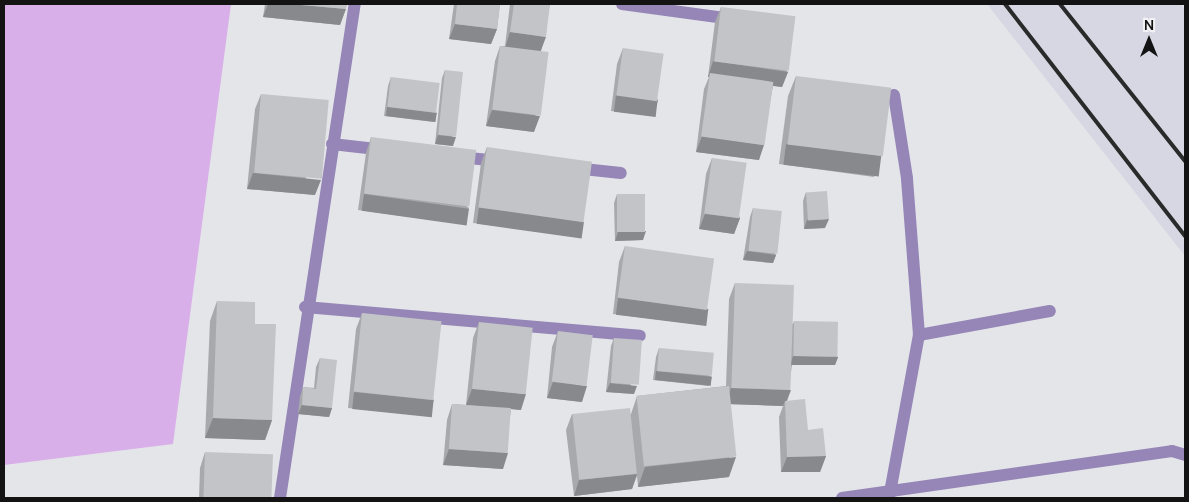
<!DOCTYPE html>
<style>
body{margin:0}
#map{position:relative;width:1189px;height:502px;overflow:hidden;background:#e4e5e9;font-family:Manrope,sans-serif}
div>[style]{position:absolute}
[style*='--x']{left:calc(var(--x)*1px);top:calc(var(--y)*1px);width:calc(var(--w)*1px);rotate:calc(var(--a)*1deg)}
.built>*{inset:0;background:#d6d7e2}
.green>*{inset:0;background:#d8afe8}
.minor>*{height:12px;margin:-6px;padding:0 6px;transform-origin:6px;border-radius:6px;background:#9586b7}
.rail>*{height:4px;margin:-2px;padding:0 2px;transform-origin:2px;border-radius:2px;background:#2a2a2b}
.wall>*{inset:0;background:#a7a9ac}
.shaded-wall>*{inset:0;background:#88898c;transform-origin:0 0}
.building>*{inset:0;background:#c2c4c8;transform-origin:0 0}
span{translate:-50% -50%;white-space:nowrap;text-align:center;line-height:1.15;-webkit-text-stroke:5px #f2f2f6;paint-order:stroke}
.frame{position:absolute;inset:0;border:5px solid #131314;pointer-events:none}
.north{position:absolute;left:1124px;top:15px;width:50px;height:50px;-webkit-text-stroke:4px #f2f2f6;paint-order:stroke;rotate:0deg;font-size:14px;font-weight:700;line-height:20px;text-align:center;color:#131314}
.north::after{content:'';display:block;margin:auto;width:18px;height:22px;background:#131314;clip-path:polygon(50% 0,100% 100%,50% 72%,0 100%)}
</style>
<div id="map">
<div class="built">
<div style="clip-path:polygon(987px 4px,1181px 4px,1185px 10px,1185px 256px)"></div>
</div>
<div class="green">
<div style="clip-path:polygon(4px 4px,231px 4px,173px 444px,4px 465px)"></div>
</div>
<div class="minor">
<div style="--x:622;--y:4;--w:111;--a:7.8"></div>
<div style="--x:332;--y:144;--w:53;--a:6.5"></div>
<div style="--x:459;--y:157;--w:40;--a:5.7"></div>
<div style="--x:574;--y:168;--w:47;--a:6.1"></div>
<div style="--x:305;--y:307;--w:336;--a:4.9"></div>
<div style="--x:919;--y:335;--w:133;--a:-10.4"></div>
<div style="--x:280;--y:498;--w:500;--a:-81.4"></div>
<div style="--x:842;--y:498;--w:333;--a:-8.1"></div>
<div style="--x:1172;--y:451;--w:14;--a:17"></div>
<div style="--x:889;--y:498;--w:166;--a:-79.6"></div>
<div style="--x:919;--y:335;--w:157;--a:-94.4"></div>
<div style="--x:907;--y:178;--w:84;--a:-98.9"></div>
</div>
<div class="rail">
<div style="--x:1005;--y:4;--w:294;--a:52.2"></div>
<div style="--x:1060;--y:4;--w:201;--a:51.5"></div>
</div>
<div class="wall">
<div style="clip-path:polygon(265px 4px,347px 4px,340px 25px,263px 17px)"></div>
<div style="clip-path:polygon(454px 4px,500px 4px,497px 29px,491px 44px,449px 39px)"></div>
<div style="clip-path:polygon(510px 4px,550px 4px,541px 51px,534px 132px,486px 126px,495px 61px,500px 46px,505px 46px)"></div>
<div style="clip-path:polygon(721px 7px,788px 72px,782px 87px,773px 86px,759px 160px,696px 152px,704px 89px,709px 77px,708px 77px,715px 22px)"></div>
<div style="clip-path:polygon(623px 48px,658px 100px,653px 116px,611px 111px,617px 64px)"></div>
<div style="clip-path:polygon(445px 70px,453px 146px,435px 144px,442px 78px)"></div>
<div style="clip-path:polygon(796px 76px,881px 156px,874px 177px,779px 164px,788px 96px)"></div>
<div style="clip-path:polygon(391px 77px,437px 113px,434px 122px,384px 116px,388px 86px)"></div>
<div style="clip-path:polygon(261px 94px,315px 195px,247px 189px,255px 109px)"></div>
<div style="clip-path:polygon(371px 137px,469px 208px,463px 224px,358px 210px,366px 153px)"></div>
<div style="clip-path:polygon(487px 147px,578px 236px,473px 223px,481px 163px)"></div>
<div style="clip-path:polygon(712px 158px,740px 218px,734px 234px,699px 229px,706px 174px)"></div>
<div style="clip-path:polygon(806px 192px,825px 228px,804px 229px,803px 201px)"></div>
<div style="clip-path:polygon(617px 194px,643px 240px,615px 241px,614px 203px)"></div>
<div style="clip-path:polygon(753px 208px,776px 255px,773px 263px,743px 260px,750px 217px)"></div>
<div style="clip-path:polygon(625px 246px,708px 309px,703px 325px,613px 314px,619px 262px)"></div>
<div style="clip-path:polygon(735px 283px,793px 324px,794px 321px,838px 357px,835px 365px,792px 365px,787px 401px,808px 430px,826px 456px,820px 472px,781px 472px,779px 417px,783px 406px,731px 404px,729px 477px,638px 487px,637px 476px,632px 489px,574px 496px,566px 430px,572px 414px,631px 414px,637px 396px,726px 386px,729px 299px)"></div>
<div style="clip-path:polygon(217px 301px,255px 324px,272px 420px,265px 440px,205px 438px,210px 321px)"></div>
<div style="clip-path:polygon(362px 313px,434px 400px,428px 416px,348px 408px,356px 329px)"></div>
<div style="clip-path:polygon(479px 322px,521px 410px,511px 409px,503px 469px,443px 465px,447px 420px,452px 404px,466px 405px,473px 338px)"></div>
<div style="clip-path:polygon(558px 331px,582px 402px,547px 398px,552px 347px)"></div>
<div style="clip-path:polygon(614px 338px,634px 394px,606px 392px,611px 346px)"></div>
<div style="clip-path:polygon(659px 348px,712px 377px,709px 386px,653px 380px,656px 357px)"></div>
<div style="clip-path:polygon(320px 358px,332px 408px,329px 417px,298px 414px,300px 396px,303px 387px,314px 388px,316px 367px)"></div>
<div style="clip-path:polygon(205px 452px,272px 498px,199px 498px,200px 468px)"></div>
</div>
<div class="shaded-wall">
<div style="clip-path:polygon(268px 4px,290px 4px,346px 9px,340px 25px,263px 17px)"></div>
<div style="clip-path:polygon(455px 24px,497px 29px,491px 44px,449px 39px)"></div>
<div style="clip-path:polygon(510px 32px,546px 37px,540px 53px,505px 48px)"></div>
<div style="clip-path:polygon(713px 61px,788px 72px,782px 87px,710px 77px,710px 73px,709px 77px,708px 77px)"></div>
<div style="left:616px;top:95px;width:42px;height:17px;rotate:7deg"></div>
<div style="left:387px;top:107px;width:50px;height:9px;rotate:7deg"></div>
<div style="clip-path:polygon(492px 110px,540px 116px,534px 132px,486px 126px)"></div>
<div style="clip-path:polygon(438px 135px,456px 137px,453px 146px,435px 144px)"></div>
<div style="clip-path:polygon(702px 136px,764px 145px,759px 160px,696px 152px)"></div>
<div style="left:786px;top:144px;width:96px;height:21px;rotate:7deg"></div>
<div style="clip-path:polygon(253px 173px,321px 180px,315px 195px,247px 189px)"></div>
<div style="left:364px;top:194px;width:106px;height:17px;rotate:8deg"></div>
<div style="left:479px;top:207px;width:106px;height:17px;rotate:8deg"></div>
<div style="clip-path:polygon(705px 214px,740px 218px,734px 234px,699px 229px)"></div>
<div style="clip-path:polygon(829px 219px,825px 228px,804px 229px,807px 220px)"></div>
<div style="clip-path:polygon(646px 231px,643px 240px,615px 241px,618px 232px)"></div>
<div style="clip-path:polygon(747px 251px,776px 255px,773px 263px,743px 260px)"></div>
<div style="left:618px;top:298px;width:91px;height:17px;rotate:7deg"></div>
<div style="clip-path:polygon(793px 356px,838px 357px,835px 365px,790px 365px)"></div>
<div style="left:656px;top:371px;width:56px;height:9px;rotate:6deg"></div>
<div style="clip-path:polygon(553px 382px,587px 386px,582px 402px,547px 398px)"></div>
<div style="clip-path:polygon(610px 383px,637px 386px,634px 394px,606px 392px)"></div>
<div style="clip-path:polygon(731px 388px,791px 390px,785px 406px,785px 401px,783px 406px,725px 404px)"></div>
<div style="clip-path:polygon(472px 389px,526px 394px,521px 410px,466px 405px)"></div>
<div style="left:354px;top:392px;width:80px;height:17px;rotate:6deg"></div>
<div style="clip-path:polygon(302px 405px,332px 408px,329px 417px,298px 414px)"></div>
<div style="clip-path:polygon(213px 418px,272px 420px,265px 440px,205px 438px)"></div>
<div style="clip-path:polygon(449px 449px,508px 453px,503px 469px,443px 465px)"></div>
<div style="clip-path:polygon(826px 456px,820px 472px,781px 472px,787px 457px)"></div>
<div style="clip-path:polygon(736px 457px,729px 477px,638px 487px,645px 467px)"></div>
<div style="clip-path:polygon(637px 474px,632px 489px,574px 496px,579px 480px)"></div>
</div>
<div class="building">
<div style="clip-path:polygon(290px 4px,347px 4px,346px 9px)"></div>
<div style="clip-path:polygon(457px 4px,500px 4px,497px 29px,455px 24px)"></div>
<div style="clip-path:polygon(514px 4px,550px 4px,546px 37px,510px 32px)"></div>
<div style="left:721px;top:7px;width:75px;height:55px;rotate:7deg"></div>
<div style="left:500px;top:46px;width:49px;height:64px;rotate:7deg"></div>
<div style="left:623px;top:48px;width:41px;height:48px;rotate:8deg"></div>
<div style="left:445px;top:70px;width:18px;height:65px;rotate:6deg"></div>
<div style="left:710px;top:73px;width:64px;height:64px;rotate:8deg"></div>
<div style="left:796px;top:76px;width:96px;height:69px;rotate:7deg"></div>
<div style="left:391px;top:77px;width:49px;height:30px;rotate:7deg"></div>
<div style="left:261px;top:94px;width:68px;height:79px;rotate:5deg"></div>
<div style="left:371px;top:137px;width:106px;height:57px;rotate:7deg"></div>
<div style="left:487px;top:147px;width:106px;height:61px;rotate:8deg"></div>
<div style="left:712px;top:158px;width:35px;height:56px;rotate:8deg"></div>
<div style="left:827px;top:191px;width:28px;height:21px;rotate:86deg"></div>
<div style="left:617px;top:194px;width:28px;height:38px"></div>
<div style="left:753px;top:208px;width:29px;height:43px;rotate:6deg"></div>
<div style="left:625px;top:246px;width:90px;height:52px;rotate:8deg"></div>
<div style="left:735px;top:283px;width:59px;height:105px;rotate:2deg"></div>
<div style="clip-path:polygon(217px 301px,255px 302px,255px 324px,276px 324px,272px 420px,213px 418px)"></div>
<div style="left:362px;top:313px;width:80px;height:79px;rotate:6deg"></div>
<div style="left:794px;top:321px;width:44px;height:35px;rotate:1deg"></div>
<div style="left:479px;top:322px;width:54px;height:67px;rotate:6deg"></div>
<div style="left:558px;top:331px;width:35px;height:51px;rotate:7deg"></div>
<div style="left:614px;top:338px;width:28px;height:45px;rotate:4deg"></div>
<div style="left:659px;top:348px;width:55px;height:23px;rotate:5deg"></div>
<div style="clip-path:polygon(320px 358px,337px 360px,332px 408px,302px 405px,303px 387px,316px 389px)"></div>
<div style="left:729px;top:386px;width:71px;height:93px;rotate:84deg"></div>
<div style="clip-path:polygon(805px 399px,808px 430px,823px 428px,826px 456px,787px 457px,785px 401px)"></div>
<div style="left:452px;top:404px;width:59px;height:45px;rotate:4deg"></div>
<div style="left:630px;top:408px;width:66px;height:58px;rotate:84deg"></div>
<div style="left:205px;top:452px;width:68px;height:46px;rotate:2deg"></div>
</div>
<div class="frame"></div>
<div class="north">N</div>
</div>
